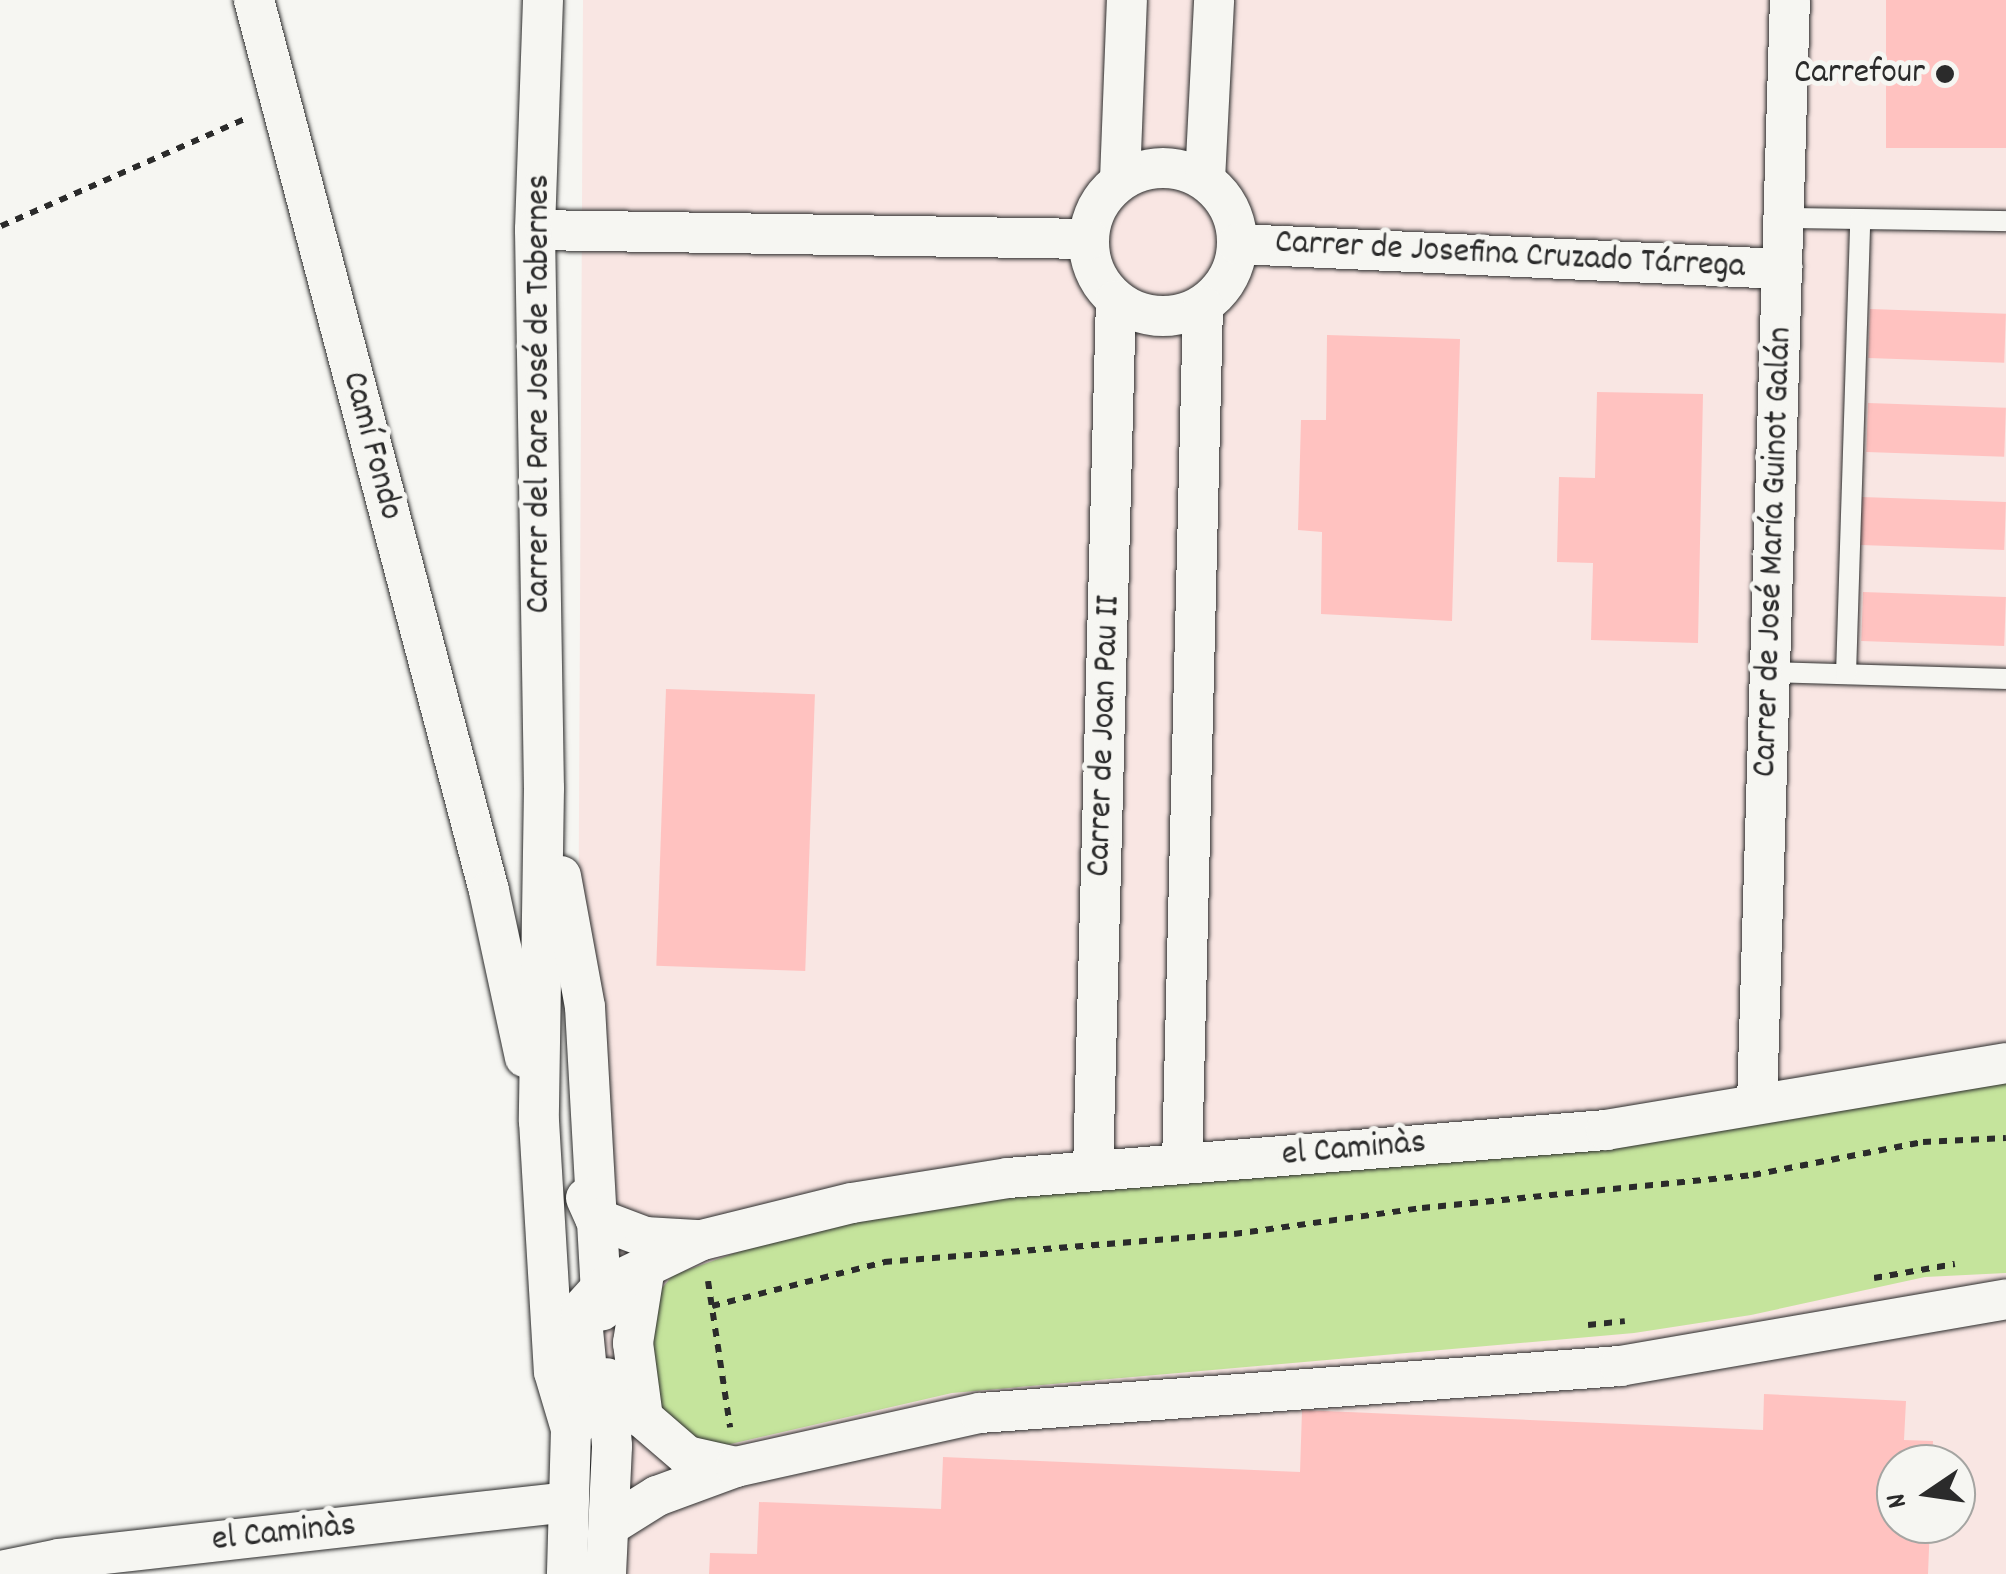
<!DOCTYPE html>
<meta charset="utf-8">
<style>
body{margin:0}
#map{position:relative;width:2006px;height:1574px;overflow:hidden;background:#f6f6f2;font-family:Dekko,sans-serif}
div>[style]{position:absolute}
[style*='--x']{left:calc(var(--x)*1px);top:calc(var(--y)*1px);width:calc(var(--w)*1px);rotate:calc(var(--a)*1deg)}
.built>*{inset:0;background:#f9e6e3}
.green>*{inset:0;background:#c5e49c}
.building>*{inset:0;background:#ffc2c0;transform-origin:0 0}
.path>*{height:6px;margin-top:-3px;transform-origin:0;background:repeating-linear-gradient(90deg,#2b2b2b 0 8px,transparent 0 16px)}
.roads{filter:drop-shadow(0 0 2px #2b2b2b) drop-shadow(0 0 2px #2b2b2b)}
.service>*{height:20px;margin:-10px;padding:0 10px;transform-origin:10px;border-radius:10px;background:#f6f6f2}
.minor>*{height:40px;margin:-20px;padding:0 20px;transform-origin:20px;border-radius:20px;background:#f6f6f2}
.minor>.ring{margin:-20px;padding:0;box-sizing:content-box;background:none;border:40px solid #f6f6f2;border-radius:50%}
.dots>*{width:28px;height:28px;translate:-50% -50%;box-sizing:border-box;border:5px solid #f6f6f2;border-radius:50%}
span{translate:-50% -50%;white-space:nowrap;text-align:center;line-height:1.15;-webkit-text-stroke:10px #f6f6f2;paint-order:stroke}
.poi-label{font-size:35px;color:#2b2b2b}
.right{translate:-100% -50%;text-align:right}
.street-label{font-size:35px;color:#2b2b2b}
.north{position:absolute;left:1876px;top:1444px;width:100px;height:100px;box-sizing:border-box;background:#f6f6f2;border:2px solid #a5a5a2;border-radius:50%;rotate:257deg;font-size:28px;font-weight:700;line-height:40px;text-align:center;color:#2b2b2b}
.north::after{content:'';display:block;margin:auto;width:35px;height:45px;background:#2b2b2b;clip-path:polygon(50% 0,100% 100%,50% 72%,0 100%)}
</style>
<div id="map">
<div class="built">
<div style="clip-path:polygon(evenodd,583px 0,2006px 0,2006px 1574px,614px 1574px,577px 1216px,583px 0,1896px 1464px,1956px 1464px,1956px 1524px,1896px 1524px,1896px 1464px)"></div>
</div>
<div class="green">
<div style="clip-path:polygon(2006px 1080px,2006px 1273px,1925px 1277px,1751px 1315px,1634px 1333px,952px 1393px,709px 1449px,651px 1406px,649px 1304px,673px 1275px,755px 1246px,869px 1215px)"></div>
</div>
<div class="building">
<div style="left:1886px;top:0;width:120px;height:148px"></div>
<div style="left:1870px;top:309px;width:136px;height:49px;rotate:2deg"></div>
<div style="clip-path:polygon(1327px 335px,1460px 339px,1452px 621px,1321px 614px,1322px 532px,1298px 530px,1301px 420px,1326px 420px)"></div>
<div style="clip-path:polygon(1597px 392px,1703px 394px,1698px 643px,1591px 640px,1593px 563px,1557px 562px,1559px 477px,1595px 478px)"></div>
<div style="left:1868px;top:403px;width:138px;height:49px;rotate:2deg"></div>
<div style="left:1862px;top:497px;width:144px;height:48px;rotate:2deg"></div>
<div style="left:1863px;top:592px;width:143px;height:49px;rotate:2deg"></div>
<div style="left:666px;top:689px;width:149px;height:277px;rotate:2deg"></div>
<div style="clip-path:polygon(1764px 1394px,1906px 1401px,1904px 1440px,1933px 1441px,1932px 1464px,1896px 1464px,1896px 1524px,1930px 1524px,1928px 1574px,709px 1574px,710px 1553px,757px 1554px,759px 1502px,941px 1509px,943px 1457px,1300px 1472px,1302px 1410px,1763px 1430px)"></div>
</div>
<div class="path">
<div style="--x:1;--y:226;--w:269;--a:-23.7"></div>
<div style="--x:1874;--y:1278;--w:82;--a:-9.8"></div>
<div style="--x:708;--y:1281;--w:148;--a:81.4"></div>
<div style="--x:712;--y:1306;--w:178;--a:-14.3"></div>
<div style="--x:884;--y:1262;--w:351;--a:-4.6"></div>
<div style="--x:1234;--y:1234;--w:190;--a:-7.9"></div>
<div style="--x:1422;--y:1208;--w:333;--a:-5.7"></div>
<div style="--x:1753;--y:1175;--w:173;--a:-11"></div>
<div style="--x:1923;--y:1142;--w:83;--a:-2.8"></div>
<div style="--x:1588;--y:1325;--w:37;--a:-6"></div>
</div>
<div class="roads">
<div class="service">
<div style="--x:1784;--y:218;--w:222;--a:0.8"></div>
<div style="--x:1770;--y:672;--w:236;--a:1.7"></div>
<div style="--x:1846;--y:674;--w:455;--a:-88.2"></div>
</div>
<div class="minor">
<div style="--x:254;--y:0;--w:921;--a:75.22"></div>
<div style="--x:489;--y:891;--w:170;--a:77.8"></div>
<div style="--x:543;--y:0;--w:230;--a:92"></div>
<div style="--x:535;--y:230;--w:558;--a:89.08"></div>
<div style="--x:544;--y:788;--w:333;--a:90.9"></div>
<div style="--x:539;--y:1121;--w:251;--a:86.6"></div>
<div style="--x:554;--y:1372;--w:59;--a:73.4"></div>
<div style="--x:571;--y:1429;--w:145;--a:91.6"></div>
<div class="ring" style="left:1089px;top:168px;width:108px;height:108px"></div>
<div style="--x:1120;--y:180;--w:180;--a:-87.8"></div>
<div style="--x:1205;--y:180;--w:180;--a:-87.1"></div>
<div style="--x:535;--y:230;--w:554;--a:0.93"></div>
<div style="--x:1238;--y:244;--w:545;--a:2.63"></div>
<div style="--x:561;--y:876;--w:133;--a:79.6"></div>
<div style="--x:585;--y:1007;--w:304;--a:86.8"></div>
<div style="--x:1757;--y:1103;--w:1103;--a:-88.29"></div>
<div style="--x:1182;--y:1164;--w:858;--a:-88.6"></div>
<div style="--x:1093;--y:1171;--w:871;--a:-88.49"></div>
<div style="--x:586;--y:1198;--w:22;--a:66"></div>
<div style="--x:595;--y:1218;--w:53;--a:20.8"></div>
<div style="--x:645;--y:1237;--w:51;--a:3.4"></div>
<div style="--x:645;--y:1267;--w:77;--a:99"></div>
<div style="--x:633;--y:1343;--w:76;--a:82.4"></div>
<div style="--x:643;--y:1418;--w:58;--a:40.8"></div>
<div style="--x:687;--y:1456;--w:50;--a:12.7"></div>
<div style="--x:571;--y:1429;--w:26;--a:-39"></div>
<div style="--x:591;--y:1413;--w:103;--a:-95.5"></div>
<div style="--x:581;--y:1310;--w:28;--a:-48"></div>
<div style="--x:600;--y:1289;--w:113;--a:-25.7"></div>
<div style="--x:702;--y:1240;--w:154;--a:-13.9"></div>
<div style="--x:852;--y:1203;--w:158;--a:-9.1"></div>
<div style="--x:1008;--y:1178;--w:600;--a:-4.59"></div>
<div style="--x:1606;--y:1130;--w:406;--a:-9.5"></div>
<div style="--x:609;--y:1526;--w:57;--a:-32"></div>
<div style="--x:657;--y:1496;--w:84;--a:-20.2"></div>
<div style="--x:736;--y:1467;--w:250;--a:-12.5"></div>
<div style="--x:980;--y:1413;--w:642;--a:-4.2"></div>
<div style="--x:1620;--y:1366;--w:392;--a:-9.8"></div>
<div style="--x:0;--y:1571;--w:60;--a:-11.5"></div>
<div style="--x:59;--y:1559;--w:512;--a:-6.39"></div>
<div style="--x:606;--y:1574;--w:128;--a:-87.3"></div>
<div style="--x:612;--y:1446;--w:68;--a:-94.2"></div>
</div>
</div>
<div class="dots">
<div style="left:1945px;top:74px;background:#2b2b2b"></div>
</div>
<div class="poi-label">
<span class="right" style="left:1925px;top:74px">Carrefour</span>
</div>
<div class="street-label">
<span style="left:1510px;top:256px;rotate:3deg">Carrer de Josefina Cruzado Tárrega</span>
<span style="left:540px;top:394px;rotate:-90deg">Carrer del Pare José de Tabernes</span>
<span style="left:371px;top:446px;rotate:75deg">Camí Fondo</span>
<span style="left:1774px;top:552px;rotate:-88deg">Carrer de José María Guinot Galán</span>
<span style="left:1105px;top:736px;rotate:-88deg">Carrer de Joan Pau II</span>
<span style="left:1354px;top:1150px;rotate:-5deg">el Caminàs</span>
<span style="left:284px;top:1534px;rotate:-6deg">el Caminàs</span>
</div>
<div class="north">N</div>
</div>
